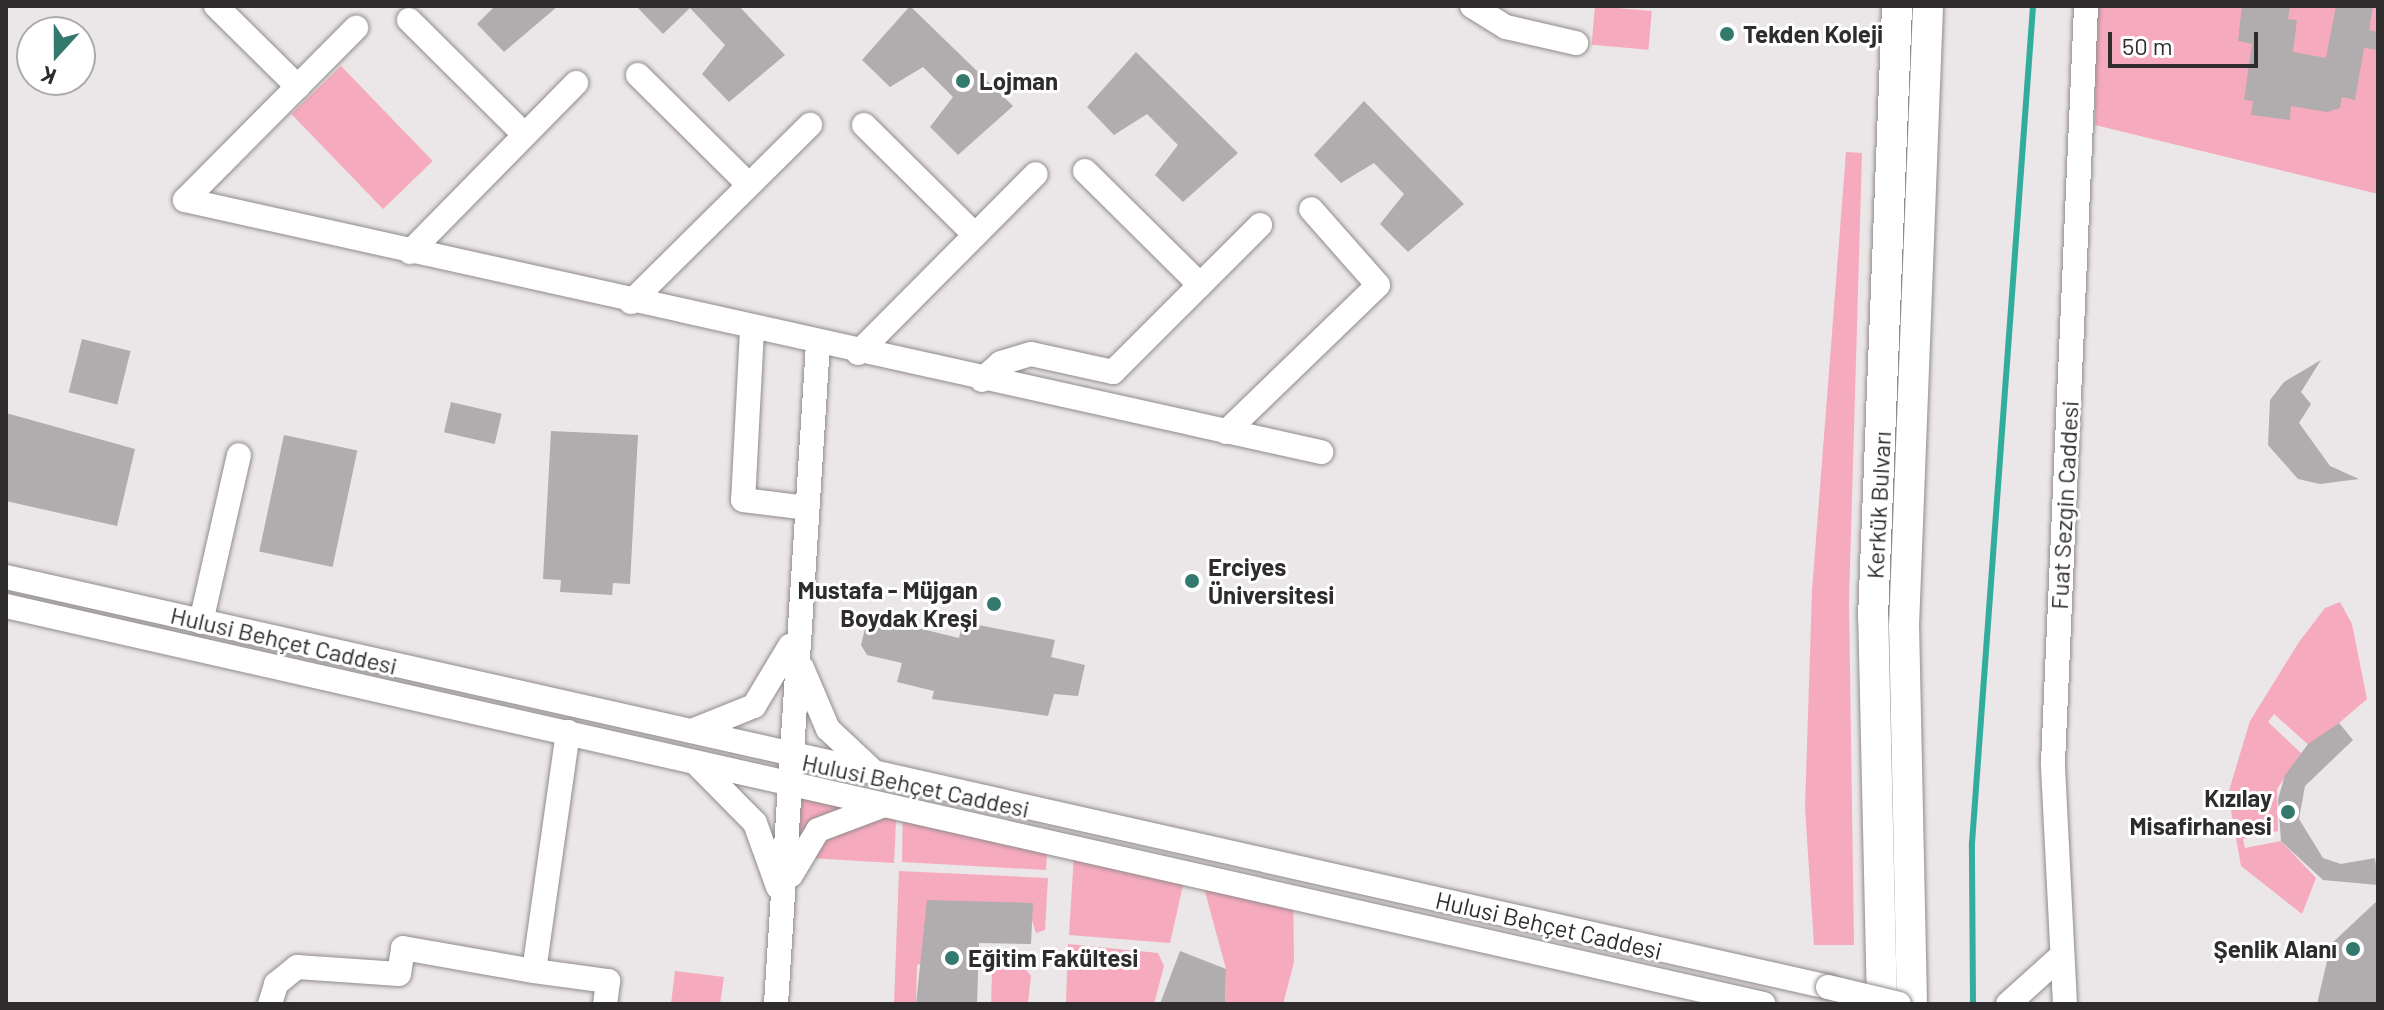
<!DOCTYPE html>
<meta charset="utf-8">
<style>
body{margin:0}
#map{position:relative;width:2384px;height:1010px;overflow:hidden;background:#ebe6e7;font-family:Barlow,sans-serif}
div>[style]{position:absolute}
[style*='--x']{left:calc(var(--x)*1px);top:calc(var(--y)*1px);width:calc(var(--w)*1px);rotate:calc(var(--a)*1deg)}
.green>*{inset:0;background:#f6aabe;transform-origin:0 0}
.stream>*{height:6px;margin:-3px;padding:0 3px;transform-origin:3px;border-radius:3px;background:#32ac9b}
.building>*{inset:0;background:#b1acad;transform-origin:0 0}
.roads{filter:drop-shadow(0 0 2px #908b8c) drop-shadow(0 0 2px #908b8c)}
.minor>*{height:24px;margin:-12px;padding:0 12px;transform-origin:12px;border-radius:12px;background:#fff}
.major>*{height:30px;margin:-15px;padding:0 15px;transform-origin:15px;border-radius:15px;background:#fff}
.bridges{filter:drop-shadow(0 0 2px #908b8c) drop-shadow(0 0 2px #908b8c)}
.minor-bridge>*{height:24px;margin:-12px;padding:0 12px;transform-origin:12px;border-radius:12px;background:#fff}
.dots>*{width:22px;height:22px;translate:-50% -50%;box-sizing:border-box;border:4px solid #fff;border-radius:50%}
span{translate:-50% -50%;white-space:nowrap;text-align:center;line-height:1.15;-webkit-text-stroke:6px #fff;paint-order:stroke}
.poi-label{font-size:24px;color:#2e2c2c;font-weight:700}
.left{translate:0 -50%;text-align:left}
.right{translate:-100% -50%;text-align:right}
.street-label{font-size:24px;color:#2e2c2c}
.frame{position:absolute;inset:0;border:8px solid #2e2c2c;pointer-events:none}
.north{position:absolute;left:16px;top:16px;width:80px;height:80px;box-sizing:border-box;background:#fff;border:2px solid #ababab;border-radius:50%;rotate:201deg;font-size:22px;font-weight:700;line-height:32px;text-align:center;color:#2e2c2c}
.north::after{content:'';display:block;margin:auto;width:28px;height:36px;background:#34796e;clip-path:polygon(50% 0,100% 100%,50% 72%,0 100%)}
.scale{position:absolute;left:2108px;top:32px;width:150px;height:36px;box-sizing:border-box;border:4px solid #2e2c2c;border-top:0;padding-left:10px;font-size:24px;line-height:28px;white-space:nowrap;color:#2e2c2c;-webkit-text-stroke:6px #fff;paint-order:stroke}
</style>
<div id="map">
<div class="green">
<div style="left:1595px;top:6px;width:57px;height:39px;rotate:5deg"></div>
<div style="clip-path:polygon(2096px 6px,2378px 6px,2378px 194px,2095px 125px)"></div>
<div style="left:341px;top:66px;width:132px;height:69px;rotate:46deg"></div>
<div style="clip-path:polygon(1846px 152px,1862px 153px,1849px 601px,1854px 945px,1814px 945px,1805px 808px,1812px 591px)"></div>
<div style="clip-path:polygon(2340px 602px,2352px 624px,2367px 699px,2311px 747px,2274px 714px,2268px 722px,2301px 753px,2277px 789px,2278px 831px,2243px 839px,2245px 848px,2281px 841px,2316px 878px,2302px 914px,2241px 866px,2228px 794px,2250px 721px,2299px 642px,2325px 608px)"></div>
<div style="clip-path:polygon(803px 792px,897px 799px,894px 863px,792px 857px,794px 807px)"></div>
<div style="clip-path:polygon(903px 800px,1048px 834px,1046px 870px,902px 862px)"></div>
<div style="clip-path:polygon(1075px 839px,1188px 863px,1170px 943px,1069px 935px)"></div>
<div style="clip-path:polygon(1198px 866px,1293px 888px,1294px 962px,1283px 1004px,1225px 1004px,1226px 969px)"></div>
<div style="clip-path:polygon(899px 871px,1048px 878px,1045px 930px,1036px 933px,1032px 920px,917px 965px,916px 1004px,894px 1004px)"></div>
<div style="clip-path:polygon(1068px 944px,1158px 953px,1164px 966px,1154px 1004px,1066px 1004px)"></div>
<div style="clip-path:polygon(1014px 954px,1031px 976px,1028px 1003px,991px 1004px,992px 973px)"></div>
<div style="clip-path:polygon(675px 971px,724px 977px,720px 1004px,671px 1004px)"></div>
</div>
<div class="stream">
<div style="--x:1973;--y:1004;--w:161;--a:-90.4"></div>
<div style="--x:1972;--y:843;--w:839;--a:-85.83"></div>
</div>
<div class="building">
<div style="clip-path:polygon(495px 6px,558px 6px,504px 52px,477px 24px)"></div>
<div style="clip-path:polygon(636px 6px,739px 6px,785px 55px,729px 102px,702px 74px,725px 45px,690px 8px,663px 34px)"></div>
<div style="clip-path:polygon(910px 6px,1013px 106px,958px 155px,930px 127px,953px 97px,923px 67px,890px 87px,862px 60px)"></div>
<div style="clip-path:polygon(2242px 6px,2290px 6px,2288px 19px,2297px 20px,2293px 52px,2326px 58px,2336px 6px,2373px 6px,2369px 30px,2378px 32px,2378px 50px,2364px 48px,2355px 100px,2342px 97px,2340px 108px,2327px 112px,2291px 106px,2290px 120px,2251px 115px,2253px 101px,2244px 100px,2252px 44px,2238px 41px)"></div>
<div style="clip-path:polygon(1136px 52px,1238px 153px,1183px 202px,1155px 175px,1178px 145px,1147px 114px,1114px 135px,1087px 107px)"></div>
<div style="clip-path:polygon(1364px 101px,1464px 204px,1408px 252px,1380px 224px,1404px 194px,1374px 163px,1341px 183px,1314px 155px)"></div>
<div style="left:82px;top:339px;width:50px;height:55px;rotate:14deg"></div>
<div style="clip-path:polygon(2321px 360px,2301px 392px,2311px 404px,2299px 423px,2330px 466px,2359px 479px,2320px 484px,2298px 479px,2268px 445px,2270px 400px,2284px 382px)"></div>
<div style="left:451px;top:402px;width:52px;height:31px;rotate:13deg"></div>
<div style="clip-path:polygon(6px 413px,135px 449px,117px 526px,6px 501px)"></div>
<div style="clip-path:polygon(551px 431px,638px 435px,630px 584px,613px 583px,612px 595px,560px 592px,561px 580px,543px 579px)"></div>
<div style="left:284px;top:435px;width:75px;height:119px;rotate:12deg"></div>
<div style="clip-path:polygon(868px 616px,959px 638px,963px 622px,1055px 640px,1051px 657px,1085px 665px,1078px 696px,1054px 694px,1048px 716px,932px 699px,934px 691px,897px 682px,902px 663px,867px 655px,861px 645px)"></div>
<div style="clip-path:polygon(2339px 723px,2353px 740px,2305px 786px,2299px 819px,2323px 858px,2341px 864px,2375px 858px,2378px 885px,2323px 880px,2281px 841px,2278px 799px,2285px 775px,2308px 744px)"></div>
<div style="clip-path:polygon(927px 900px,1033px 903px,1031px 944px,979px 943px,977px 1004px,916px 1004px)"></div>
<div style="clip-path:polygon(2378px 900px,2378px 1004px,2317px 1004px,2331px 944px)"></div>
<div style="clip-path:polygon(1180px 951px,1226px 969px,1225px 1004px,1160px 1004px)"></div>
</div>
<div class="roads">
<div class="minor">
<div style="--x:216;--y:6;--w:115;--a:44.6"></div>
<div style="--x:1472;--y:6;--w:40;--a:32"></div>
<div style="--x:1506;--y:27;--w:72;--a:12.9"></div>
<div style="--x:409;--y:20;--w:163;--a:44.8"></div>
<div style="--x:638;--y:75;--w:156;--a:44.7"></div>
<div style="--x:864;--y:125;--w:156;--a:44.7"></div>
<div style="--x:1085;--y:171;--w:162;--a:44.7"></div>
<div style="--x:185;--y:200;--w:1164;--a:12.51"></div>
<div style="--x:185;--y:200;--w:243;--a:-45.2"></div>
<div style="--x:410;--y:252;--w:237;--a:-45.5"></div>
<div style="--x:631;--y:302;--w:252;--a:-44.7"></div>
<div style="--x:752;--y:330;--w:170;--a:93"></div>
<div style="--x:743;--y:500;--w:64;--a:7.1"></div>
<div style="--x:858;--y:353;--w:252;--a:-45.2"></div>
<div style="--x:982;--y:380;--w:25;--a:-42"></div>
<div style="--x:1001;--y:363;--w:31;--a:-17"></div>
<div style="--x:1031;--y:354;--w:84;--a:12.4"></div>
<div style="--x:1113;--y:372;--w:208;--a:-45"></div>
<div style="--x:1226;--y:432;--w:211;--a:-44"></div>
<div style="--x:1378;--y:285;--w:101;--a:-131.4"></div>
<div style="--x:6;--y:577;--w:1868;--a:12.68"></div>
<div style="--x:6;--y:606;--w:1802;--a:12.76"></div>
<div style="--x:201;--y:622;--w:171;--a:-77.2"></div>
<div style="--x:802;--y:668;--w:66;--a:66.9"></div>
<div style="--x:828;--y:729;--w:64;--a:43.1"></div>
<div style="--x:692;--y:731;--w:67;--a:-22"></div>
<div style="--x:754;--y:706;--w:70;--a:-59"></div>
<div style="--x:568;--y:732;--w:241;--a:98.1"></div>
<div style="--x:534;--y:971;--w:75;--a:7.7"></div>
<div style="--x:608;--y:981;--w:23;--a:97"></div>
<div style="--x:697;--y:764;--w:83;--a:45.5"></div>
<div style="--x:755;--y:823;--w:68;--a:70.2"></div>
<div style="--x:791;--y:875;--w:52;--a:-59"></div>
<div style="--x:818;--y:830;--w:68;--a:-20.6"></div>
<div style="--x:270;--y:1004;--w:21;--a:-73"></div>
<div style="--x:276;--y:984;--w:27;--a:-39"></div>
<div style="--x:297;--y:967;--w:102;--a:3.9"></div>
<div style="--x:399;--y:974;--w:26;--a:-81"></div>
<div style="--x:403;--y:948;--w:133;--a:10"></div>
<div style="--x:776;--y:1004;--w:661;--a:-86.36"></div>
<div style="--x:2008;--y:1004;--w:70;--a:-42.1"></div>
<div style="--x:2065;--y:1004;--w:241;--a:-92.9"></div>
<div style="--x:2053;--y:763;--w:758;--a:-87.5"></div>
</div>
<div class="major">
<div style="--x:1882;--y:1004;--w:386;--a:-91.3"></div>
<div style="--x:1873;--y:618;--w:612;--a:-87.75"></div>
<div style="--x:1912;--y:1004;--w:378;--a:-91.2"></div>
<div style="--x:1904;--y:626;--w:620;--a:-87.78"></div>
</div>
</div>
<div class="bridges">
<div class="minor-bridge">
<div style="--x:1828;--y:987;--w:73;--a:13.5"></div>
</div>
</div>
<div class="dots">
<div style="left:1727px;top:34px;background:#34796e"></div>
<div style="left:963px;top:81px;background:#34796e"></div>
<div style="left:1192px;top:581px;background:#34796e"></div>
<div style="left:994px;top:604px;background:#34796e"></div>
<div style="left:2288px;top:812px;background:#34796e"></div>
<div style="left:2353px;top:949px;background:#34796e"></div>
<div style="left:952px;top:958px;background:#34796e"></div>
</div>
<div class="poi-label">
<span class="left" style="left:1743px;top:34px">Tekden Koleji</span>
<span class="left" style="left:979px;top:81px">Lojman</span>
<span class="left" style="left:1208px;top:581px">Erciyes<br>Üniversitesi</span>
<span class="right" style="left:978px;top:604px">Mustafa - Müjgan<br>Boydak Kreşi</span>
<span class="right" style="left:2272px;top:812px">Kızılay<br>Misafirhanesi</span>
<span class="right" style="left:2337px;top:949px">Şenlik Alanı</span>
<span class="left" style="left:968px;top:958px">Eğitim Fakültesi</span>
</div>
<div class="street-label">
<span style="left:1878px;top:505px;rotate:-87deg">Kerkük Bulvarı</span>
<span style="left:2064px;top:505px;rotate:-87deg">Fuat Sezgin Caddesi</span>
<span style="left:284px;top:640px;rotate:13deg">Hulusi Behçet Caddesi</span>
<span style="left:916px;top:785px;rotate:12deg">Hulusi Behçet Caddesi</span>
<span style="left:1549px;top:925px;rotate:13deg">Hulusi Behçet Caddesi</span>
</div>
<div class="frame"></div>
<div class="north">K</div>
<div class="scale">50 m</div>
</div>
